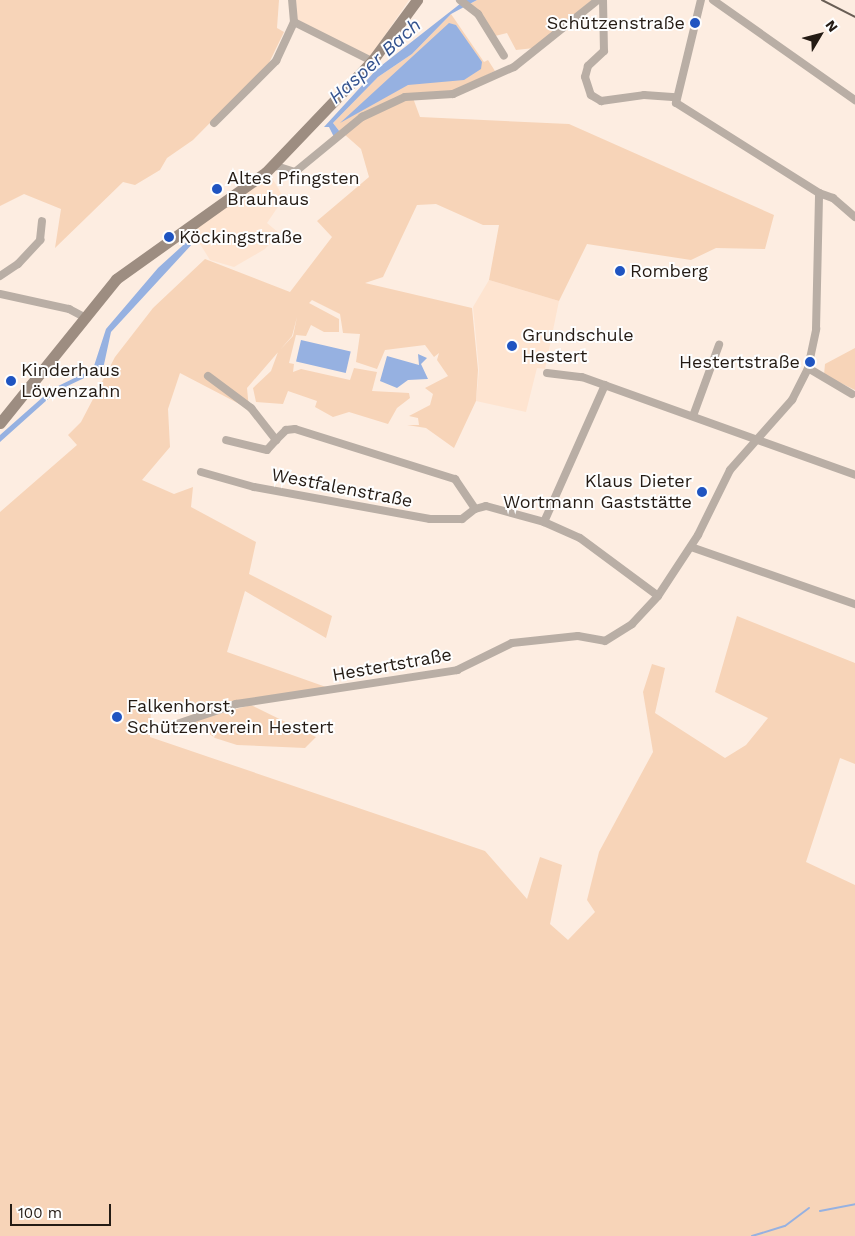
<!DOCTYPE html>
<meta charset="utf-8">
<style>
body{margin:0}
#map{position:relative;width:855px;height:1236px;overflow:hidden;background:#fdede1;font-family:"Work Sans",sans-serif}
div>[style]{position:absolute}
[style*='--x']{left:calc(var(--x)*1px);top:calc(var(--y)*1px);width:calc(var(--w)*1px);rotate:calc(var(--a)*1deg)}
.built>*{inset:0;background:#fee4d0}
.green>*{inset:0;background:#f7d4b8}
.water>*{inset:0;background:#96b1e1;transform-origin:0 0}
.stream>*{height:2px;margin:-1px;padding:0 1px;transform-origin:1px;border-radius:1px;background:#96b1e1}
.street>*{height:8px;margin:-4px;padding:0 4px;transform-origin:4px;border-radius:4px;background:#b9aea5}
.secondary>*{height:11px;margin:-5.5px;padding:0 5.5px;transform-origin:5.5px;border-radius:5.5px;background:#9d8d81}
.rail>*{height:2px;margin:-1px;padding:0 1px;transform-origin:1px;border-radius:1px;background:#695e55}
.dots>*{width:14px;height:14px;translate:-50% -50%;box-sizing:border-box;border:2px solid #fefefe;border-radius:50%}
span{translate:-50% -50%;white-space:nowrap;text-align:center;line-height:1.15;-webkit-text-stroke:4px #fefefe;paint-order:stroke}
.poi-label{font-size:18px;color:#241b14}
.right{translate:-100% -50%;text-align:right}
.left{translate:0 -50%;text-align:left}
.street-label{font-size:18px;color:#241b14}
.water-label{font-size:19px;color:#33528e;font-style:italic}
.north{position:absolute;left:795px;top:10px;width:50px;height:50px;-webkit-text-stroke:4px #fefefe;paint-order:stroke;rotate:53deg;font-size:14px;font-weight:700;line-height:20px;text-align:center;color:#241b14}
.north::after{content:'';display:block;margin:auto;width:18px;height:22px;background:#241b14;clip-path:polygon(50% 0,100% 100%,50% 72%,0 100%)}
.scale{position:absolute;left:10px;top:1204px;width:101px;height:22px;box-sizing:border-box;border:2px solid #241b14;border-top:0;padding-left:6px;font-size:15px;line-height:18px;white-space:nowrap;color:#241b14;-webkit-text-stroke:4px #fefefe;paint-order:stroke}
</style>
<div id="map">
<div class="built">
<div style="clip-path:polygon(296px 0,409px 0,370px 57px,297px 20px)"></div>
<div style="clip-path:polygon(269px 173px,284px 198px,267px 223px,279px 233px,265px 249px,234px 267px,210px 260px,190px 228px)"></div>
<div style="clip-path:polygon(489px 280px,559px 301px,545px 369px,537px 368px,526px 412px,476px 401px,479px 370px,473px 307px)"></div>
</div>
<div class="green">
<div style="clip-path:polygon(0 0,279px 0,277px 28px,284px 32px,269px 63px,193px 140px,167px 158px,160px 170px,135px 185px,123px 182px,55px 248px,61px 209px,24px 194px,0 206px)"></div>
<div style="clip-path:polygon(477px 0,592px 0,534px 48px,516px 50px,507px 33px,495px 36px,468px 5px)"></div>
<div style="clip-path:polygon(451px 14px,484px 62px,488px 60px,495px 71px,454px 91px,410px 95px,340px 132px,333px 123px,378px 77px,412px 54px)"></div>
<div style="clip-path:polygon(413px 98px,420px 117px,569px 124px,774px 215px,765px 249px,716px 248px,691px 260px,587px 244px,559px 301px,489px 280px,499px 225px,483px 225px,436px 204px,417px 205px,383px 277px,365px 283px,472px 308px,478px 370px,476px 401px,454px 448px,426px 428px,407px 425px,419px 425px,418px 418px,409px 416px,430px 405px,433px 394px,425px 388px,448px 376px,437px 360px,439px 353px,434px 357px,425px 345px,385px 350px,377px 369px,356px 362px,360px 334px,343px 333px,340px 314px,312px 300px,309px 303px,339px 319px,339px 332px,324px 332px,311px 325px,306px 336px,296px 335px,289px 363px,294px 364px,293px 372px,301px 369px,350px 380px,354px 368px,377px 372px,372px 391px,409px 393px,410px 398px,397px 408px,388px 424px,349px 412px,333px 417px,315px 407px,317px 401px,288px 391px,283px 404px,256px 402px,253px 388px,271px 371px,278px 352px,293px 336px,297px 317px,292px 336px,247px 388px,249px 409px,180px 373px,168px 409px,170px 447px,142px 480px,174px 494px,193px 487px,191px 507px,256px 542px,249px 574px,332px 616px,326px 638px,245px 591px,227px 652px,326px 687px,195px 707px,151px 707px,150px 737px,485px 851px,527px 899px,540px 857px,562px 865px,550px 924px,568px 940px,595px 912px,587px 900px,599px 852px,653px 752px,643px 692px,652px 664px,665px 668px,655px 713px,725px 758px,746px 745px,768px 718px,715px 692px,737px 616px,855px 663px,855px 764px,840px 758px,806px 862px,855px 885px,855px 1236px,0 1236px,0 512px,77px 445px,68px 435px,81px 422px,115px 357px,153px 308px,205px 259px,290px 292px,332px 237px,317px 221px,369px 177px,361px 149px,344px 134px,377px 111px)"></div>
<div style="clip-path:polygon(855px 348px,855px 390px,824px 375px,825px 364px)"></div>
<div style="clip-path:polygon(251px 705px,316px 737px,305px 748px,237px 745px,215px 738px,192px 721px)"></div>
</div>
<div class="water">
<div style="clip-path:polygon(465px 0,477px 0,451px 14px,412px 54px,378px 77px,333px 123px,340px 132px,334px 137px,329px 127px,324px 127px,377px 69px)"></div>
<div style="clip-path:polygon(449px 23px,456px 25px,482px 62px,481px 69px,464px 80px,408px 85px,340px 123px)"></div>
<div style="clip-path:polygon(191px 238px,194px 242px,111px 332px,103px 369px,57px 391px,0 442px,0 435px,52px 389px,93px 369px,106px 329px,158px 268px)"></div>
<div style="left:301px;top:340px;width:51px;height:22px;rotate:13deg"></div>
<div style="clip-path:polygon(418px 354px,427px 358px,421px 364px,428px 379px,408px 380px,397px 388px,380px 381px,387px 356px,419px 365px)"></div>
</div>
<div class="stream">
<div style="--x:820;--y:1211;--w:36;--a:-11"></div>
<div style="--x:752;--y:1236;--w:34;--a:-17"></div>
<div style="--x:785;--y:1226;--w:30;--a:-37"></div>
</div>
<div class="street">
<div style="--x:460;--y:0;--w:23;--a:38"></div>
<div style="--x:478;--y:14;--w:49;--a:58.2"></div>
<div style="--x:603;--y:0;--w:51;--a:88.9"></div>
<div style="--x:604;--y:51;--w:22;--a:137"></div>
<div style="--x:588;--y:66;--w:11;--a:105"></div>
<div style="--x:585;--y:77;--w:19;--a:72"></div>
<div style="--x:591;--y:95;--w:12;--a:31"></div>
<div style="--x:601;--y:101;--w:43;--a:-7.9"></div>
<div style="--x:644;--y:95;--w:32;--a:4"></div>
<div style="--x:713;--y:0;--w:174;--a:35.2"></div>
<div style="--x:294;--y:22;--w:87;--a:26.6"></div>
<div style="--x:214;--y:123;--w:88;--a:-45"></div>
<div style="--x:276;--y:61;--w:43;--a:-65.2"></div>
<div style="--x:294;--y:22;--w:22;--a:-95"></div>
<div style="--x:273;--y:165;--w:23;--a:18"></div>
<div style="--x:295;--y:172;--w:87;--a:-39.4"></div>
<div style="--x:362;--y:117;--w:47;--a:-24.9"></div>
<div style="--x:405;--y:97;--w:48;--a:-3.6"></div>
<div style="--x:453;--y:94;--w:67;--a:-23.9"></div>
<div style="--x:514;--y:67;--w:107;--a:-38.6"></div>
<div style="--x:819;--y:193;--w:15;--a:20"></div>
<div style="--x:833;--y:198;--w:29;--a:41"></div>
<div style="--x:0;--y:276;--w:22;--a:-34"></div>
<div style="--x:18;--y:264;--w:33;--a:-47"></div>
<div style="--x:40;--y:240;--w:19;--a:-84"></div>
<div style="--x:0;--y:294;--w:71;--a:12.3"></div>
<div style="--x:69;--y:309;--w:15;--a:28"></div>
<div style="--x:808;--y:368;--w:51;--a:30.6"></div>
<div style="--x:547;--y:373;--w:35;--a:7"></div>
<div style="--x:582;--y:377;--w:290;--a:19.7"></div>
<div style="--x:208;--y:376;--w:54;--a:36.7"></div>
<div style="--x:251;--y:408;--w:41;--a:52"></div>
<div style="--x:276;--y:440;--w:13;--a:132"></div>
<div style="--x:267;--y:450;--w:42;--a:-166.3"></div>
<div style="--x:693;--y:416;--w:76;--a:-69.9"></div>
<div style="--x:276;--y:440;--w:14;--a:-45"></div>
<div style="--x:286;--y:430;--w:9;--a:-6"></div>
<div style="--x:295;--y:429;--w:168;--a:17.4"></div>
<div style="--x:455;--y:479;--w:36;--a:56"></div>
<div style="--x:475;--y:509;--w:11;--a:-15"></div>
<div style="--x:486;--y:506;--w:60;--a:15.4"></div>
<div style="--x:544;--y:522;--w:39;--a:24"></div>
<div style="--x:580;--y:538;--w:97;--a:36.6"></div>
<div style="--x:201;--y:472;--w:55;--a:15.8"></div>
<div style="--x:254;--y:487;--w:179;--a:10.3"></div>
<div style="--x:430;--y:519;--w:32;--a:0"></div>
<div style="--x:462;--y:519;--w:16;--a:-38"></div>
<div style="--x:544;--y:522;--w:150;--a:-66"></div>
<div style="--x:691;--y:547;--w:174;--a:19.2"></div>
<div style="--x:171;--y:726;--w:69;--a:-18.7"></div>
<div style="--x:236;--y:704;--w:224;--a:-8.7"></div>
<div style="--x:457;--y:670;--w:61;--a:-26.1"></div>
<div style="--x:512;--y:643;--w:66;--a:-6.1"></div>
<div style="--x:578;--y:636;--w:27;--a:10"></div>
<div style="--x:605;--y:641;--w:32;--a:-32"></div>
<div style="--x:632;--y:624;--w:38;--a:-47"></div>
<div style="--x:658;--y:596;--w:73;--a:-56.7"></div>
<div style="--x:698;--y:535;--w:72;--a:-63.8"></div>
<div style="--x:730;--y:470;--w:94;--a:-48.5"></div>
<div style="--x:792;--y:400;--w:36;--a:-63"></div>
<div style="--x:808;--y:368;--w:40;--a:-78"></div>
<div style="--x:816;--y:329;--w:136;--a:-88.7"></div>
<div style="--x:819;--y:193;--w:169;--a:-147.8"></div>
<div style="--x:676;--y:103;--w:106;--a:-76.4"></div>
</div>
<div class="secondary">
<div style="--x:0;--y:423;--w:185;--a:-51.1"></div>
<div style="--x:116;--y:279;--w:184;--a:-35.5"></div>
<div style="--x:266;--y:172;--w:153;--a:-46.3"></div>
<div style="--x:372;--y:61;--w:76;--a:-53.6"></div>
</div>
<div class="rail">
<div style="--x:822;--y:0;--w:37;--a:27"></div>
</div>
<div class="dots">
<div style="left:695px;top:23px;background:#1f54c1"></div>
<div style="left:217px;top:189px;background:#1f54c1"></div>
<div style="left:169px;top:237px;background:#1f54c1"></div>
<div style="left:620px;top:271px;background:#1f54c1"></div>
<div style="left:512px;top:346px;background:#1f54c1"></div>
<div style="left:810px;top:362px;background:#1f54c1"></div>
<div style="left:11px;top:381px;background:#1f54c1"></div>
<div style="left:702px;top:492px;background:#1f54c1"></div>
<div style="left:117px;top:717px;background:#1f54c1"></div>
</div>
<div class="poi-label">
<span class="right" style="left:685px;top:23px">Schützenstraße</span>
<span class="left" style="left:227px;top:189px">Altes Pfingsten<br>Brauhaus</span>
<span class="left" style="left:179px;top:237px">Köckingstraße</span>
<span class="left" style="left:630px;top:271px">Romberg</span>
<span class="left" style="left:522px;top:346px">Grundschule<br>Hestert</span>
<span class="right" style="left:800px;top:362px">Hestertstraße</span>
<span class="left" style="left:21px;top:381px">Kinderhaus<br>Löwenzahn</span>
<span class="right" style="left:692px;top:492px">Klaus Dieter<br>Wortmann Gaststätte</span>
<span class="left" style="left:127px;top:717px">Falkenhorst,<br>Schützenverein Hestert</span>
</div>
<div class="street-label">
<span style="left:342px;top:488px;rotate:11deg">Westfalenstraße</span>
<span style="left:392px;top:665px;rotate:-10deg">Hestertstraße</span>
</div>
<div class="water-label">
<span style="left:375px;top:61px;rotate:-42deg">Hasper Bach</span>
</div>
<div class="north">N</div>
<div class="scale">100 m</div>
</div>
